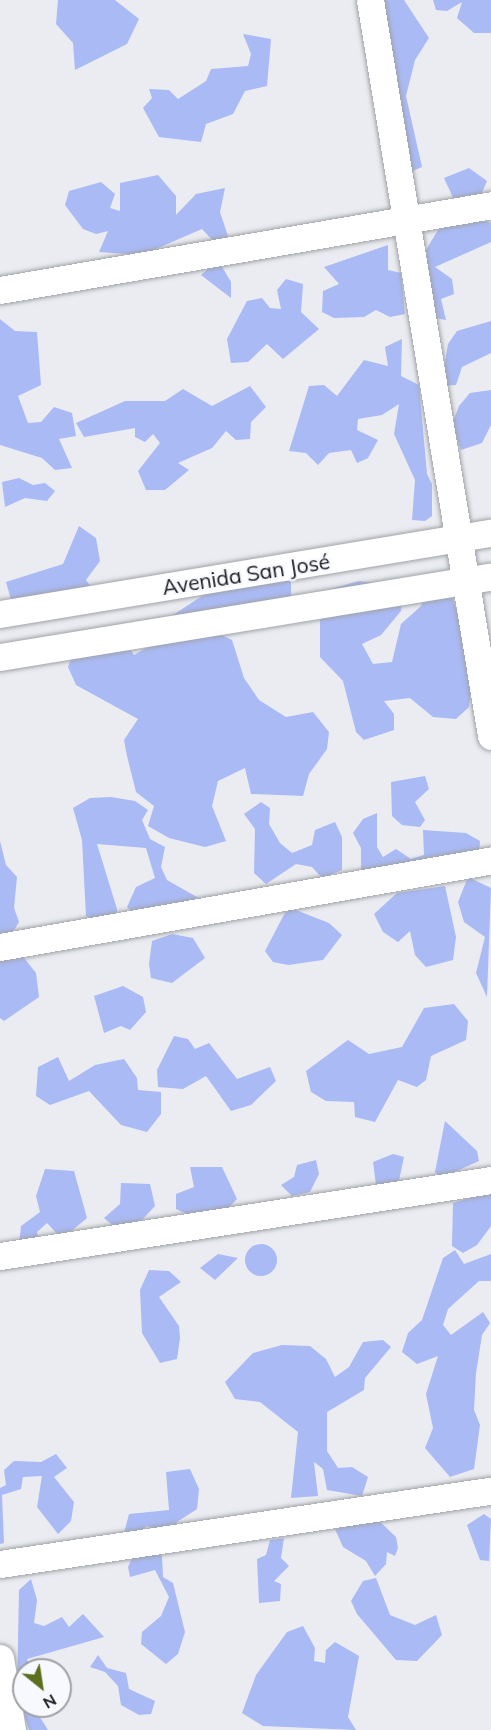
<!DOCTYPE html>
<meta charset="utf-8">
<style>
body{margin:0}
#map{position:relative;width:491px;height:1730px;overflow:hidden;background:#eaecf1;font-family:Mulish,sans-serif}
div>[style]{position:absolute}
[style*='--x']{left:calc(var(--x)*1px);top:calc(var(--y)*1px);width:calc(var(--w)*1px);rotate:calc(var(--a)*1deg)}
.green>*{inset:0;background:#aabaf4}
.round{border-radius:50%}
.roads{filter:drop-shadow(0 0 2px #a0a2a7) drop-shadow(0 0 2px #a0a2a7)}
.street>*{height:27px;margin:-13.5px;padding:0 13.5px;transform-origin:13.5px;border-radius:13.5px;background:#fff}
span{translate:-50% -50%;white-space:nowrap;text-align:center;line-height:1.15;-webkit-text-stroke:4.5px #f7f9fe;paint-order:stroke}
.street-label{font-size:21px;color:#191a1b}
.north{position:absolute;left:12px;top:1658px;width:60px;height:60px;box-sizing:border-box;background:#f7f9fe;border:2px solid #9ea0a3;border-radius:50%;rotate:150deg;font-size:16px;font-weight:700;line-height:24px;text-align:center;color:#191a1b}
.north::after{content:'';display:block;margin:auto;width:21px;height:27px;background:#5b6f1d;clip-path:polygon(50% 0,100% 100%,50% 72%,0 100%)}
</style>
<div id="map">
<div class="green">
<div style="clip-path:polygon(58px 0,115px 0,139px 19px,127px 44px,75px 70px,73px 43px,56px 24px)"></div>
<div style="clip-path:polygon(383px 0,404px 0,429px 38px,415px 60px,406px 96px,422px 167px,410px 172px)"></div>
<div style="clip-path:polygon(433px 0,491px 0,491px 33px,474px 33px,457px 18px,462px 2px,447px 11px,436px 10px)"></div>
<div style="clip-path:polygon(243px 34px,271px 39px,267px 86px,245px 91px,233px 114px,206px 124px,201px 142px,159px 137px,143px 108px,152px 98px,149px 89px,169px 90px,178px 99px,206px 81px,211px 69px,248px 66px,251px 54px)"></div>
<div style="clip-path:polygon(469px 168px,487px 181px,481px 195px,455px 202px,444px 178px)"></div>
<div style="clip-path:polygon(158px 175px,176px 196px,176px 215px,196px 194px,225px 188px,220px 212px,228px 236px,216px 244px,202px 229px,142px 255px,99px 252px,108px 231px,96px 234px,83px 229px,65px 205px,69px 191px,101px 182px,115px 194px,110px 208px,120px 211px,120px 183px)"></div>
<div style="clip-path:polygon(467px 216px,491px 223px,491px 242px,435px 267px,452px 279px,454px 294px,441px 299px,446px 320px,435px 318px,428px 296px,426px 250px,445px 218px)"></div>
<div style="clip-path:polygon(388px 245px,388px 270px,401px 273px,405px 314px,390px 317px,376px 310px,364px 317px,334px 318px,322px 312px,323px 291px,339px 284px,324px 267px)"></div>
<div style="clip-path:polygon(218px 260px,231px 282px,231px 298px,201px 275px)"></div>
<div style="clip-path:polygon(286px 279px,303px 284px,301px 312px,319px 329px,283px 359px,267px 344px,248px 362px,231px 363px,227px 339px,247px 301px,262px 298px,270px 308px,281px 309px,277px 290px)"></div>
<div style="clip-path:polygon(0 319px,15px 331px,37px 332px,41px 385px,18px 396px,28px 423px,41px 422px,54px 407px,72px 413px,76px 436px,59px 439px,72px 468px,55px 470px,42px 458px,0 445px)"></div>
<div style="clip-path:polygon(491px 321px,491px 353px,462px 367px,456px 385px,441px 386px,448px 344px,457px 331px)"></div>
<div style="clip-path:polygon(402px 339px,401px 376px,419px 385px,427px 474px,432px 484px,432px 516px,425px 521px,412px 520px,415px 480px,394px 434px,399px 404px,382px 415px,358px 419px,357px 430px,378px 440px,368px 458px,357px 463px,351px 450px,329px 453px,318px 465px,306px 453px,289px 451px,309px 386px,324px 385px,337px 396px,364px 360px,388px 366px,385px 347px)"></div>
<div style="clip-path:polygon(250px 386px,266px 407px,251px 422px,250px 439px,236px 440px,226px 431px,212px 448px,178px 463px,189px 470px,165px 490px,146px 490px,138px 471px,160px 443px,153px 434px,145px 442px,135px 437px,135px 428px,84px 437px,76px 423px,125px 401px,165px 401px,183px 389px,212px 406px)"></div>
<div style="clip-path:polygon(491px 390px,491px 425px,482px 443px,461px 450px,452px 424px,459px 406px,470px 393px)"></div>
<div style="clip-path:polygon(19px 478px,33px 485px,45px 483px,55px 491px,47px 501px,25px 498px,5px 507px,2px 482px)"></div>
<div style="clip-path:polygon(79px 526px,96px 538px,100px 561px,86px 580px,97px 596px,14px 610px,6px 582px,63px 564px)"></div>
<div style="clip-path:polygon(291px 572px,291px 610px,206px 628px,232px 640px,244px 678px,259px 700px,286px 717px,313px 712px,329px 732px,327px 749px,309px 774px,303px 796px,251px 794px,245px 768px,218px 781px,212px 806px,226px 841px,205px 847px,169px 838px,148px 826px,154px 806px,136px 792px,127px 756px,124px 740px,138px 719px,76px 685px,68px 667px,78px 639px,122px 637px,134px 655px,166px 636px,164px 621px,208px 592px)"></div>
<div style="clip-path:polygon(359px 581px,404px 587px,401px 611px,381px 635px,362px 644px,373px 664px,392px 662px,401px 624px,421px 606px,430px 586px,451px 595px,470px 645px,473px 675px,469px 707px,456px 719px,433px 717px,410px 698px,384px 701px,394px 714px,394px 730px,364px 740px,356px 732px,343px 681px,320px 657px,320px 621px,327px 590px)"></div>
<div style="clip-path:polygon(425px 776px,429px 789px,415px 802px,425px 820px,420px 827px,402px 825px,392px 816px,391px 782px)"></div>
<div style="clip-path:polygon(111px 797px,135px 801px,148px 810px,142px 820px,150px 839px,165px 847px,161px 867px,167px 880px,204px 901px,361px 872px,361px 848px,353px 833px,363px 819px,377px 813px,377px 847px,383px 857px,396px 849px,411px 859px,424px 855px,423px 830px,466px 833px,480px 841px,479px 858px,136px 916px,127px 907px,136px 887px,155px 878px,146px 848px,97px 844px,117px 909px,117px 919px,108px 925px,86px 916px,82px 840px,73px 808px,90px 798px)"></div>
<div style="clip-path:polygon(261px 802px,270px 808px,269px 824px,280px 843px,292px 853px,312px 845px,315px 830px,335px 822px,342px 837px,342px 870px,322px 878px,312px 867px,296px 864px,266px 884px,254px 873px,255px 829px,244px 814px)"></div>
<div style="clip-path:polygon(0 841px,6px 865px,17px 877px,14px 908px,19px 922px,13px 932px,0 934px)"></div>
<div style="clip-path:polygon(468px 877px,491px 888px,487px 997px,476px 973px,485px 937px,464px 922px,458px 902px)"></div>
<div style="clip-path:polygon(445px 886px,456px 937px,453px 960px,426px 967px,415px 955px,410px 931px,398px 942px,383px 932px,374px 914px,397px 893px)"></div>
<div style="clip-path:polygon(288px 907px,329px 923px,342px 935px,323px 960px,288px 965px,273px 962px,265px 951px)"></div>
<div style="clip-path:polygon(172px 934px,193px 938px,205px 958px,172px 983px,151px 978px,149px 964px,152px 941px)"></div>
<div style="clip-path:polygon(21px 954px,36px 973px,39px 997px,4px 1021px,0 1018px,0 957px)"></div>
<div style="clip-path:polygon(123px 986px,143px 997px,146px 1012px,130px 1030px,121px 1026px,104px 1033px,94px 996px)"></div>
<div style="clip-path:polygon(454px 1004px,468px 1021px,466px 1040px,431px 1056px,426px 1080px,417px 1087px,398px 1080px,375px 1122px,355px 1117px,354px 1102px,326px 1101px,311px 1092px,306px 1071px,348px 1040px,369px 1054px,402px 1047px,424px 1008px)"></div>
<div style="clip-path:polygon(174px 1036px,188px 1039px,195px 1049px,209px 1043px,237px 1079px,270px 1067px,276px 1081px,251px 1105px,231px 1111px,206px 1076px,183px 1089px,158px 1087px,157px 1070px)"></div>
<div style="clip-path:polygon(58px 1057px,69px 1081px,95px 1065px,124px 1059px,137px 1078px,138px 1090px,161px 1092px,161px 1114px,147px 1132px,121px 1125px,89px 1091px,50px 1105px,36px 1096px,38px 1067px)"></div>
<div style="clip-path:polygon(445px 1121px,477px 1151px,479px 1161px,441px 1178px,435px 1172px)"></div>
<div style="clip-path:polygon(393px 1154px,404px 1157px,397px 1190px,377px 1192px,373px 1162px)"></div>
<div style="clip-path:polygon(316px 1160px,319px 1174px,310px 1192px,292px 1196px,281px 1185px,294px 1177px,297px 1165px)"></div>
<div style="clip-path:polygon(190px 1167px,222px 1167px,237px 1199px,224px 1213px,197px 1219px,176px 1209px,176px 1194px,194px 1187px)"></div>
<div style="clip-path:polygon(45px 1169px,74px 1171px,87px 1218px,62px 1239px,47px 1223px,37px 1232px,40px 1243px,19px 1245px,21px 1226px,40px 1212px,36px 1196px)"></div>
<div style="clip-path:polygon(121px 1183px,150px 1184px,155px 1206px,141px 1221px,117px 1229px,104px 1218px,120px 1204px)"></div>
<div style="clip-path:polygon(491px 1192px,491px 1226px,477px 1245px,463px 1253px,452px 1246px,453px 1203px)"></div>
<div class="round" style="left:245px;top:1244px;width:32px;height:32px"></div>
<div style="clip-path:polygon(455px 1250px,464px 1264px,491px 1254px,491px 1281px,479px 1281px,448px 1309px,443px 1325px,451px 1335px,483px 1312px,490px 1323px,482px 1335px,476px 1373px,474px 1410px,480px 1425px,474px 1469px,450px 1477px,425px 1448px,433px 1428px,426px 1394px,438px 1356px,417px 1364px,402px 1352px,408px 1333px,422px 1320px,443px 1258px)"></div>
<div style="clip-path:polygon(218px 1254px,238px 1258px,215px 1280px,200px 1268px)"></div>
<div style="clip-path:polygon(149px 1270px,169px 1271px,181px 1282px,159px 1297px,179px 1326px,180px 1338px,177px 1359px,160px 1363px,142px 1333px,140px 1290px)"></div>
<div style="clip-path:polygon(383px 1340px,391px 1347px,365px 1378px,364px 1390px,327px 1412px,327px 1451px,338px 1468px,352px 1467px,368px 1477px,362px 1496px,327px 1490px,323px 1469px,314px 1462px,318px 1496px,291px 1498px,298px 1432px,260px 1402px,235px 1399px,225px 1382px,253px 1353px,282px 1345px,310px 1346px,326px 1359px,335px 1377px,349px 1367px,363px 1342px)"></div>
<div style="clip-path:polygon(56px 1454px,67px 1468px,54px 1477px,74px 1502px,71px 1521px,58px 1534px,37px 1507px,42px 1476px,23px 1477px,21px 1489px,2px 1495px,4px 1543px,0 1544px,0 1488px,6px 1485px,4px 1470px,14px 1461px,41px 1462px)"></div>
<div style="clip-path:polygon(190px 1469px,199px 1489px,197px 1509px,177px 1522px,173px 1534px,146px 1526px,143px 1533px,124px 1533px,129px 1514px,169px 1510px,166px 1472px)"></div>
<div style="clip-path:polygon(484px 1514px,491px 1519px,489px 1561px,480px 1560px,467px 1525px)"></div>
<div style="clip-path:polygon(377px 1519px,396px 1537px,398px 1548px,395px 1556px,387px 1552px,386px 1564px,375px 1576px,366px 1561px,343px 1547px,335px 1529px)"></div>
<div style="clip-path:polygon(284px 1538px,281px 1558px,289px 1566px,274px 1581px,281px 1584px,280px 1601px,259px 1603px,257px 1559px,266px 1555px,270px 1540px)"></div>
<div style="clip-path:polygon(152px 1542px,162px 1556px,163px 1577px,173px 1583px,185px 1632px,178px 1654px,166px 1664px,141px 1644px,142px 1632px,161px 1616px,169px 1597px,155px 1570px,130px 1577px,128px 1567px,135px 1551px)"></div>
<div style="clip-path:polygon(376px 1578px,390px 1615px,415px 1625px,436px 1615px,442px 1635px,417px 1661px,396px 1660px,357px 1614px,351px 1601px,363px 1581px)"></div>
<div style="clip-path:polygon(31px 1579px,37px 1600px,34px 1623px,44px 1626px,62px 1617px,69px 1627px,83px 1614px,104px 1637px,27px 1659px,31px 1670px,24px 1670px,24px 1706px,33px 1706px,48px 1730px,29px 1730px,17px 1691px,19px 1590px)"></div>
<div style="clip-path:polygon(303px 1626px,315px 1648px,314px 1661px,325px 1663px,326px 1650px,335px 1642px,359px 1656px,348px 1717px,356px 1730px,263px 1726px,242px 1713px,256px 1675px,287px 1632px)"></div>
<div style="clip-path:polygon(98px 1655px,107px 1668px,126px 1673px,129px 1689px,155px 1701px,151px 1714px,139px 1715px,121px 1705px,118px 1686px,105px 1672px,90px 1667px)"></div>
</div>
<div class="roads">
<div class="street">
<div style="--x:370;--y:0;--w:746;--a:80.66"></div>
<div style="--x:0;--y:290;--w:498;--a:-9.8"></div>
<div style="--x:0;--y:614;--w:498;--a:-9.4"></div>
<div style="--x:0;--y:657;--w:497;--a:-9.3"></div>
<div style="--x:0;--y:947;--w:499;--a:-10"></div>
<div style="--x:0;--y:1256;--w:497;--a:-8.8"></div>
<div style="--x:0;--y:1564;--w:496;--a:-8.5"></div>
<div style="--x:0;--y:1658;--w:73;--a:80.5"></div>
</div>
</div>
<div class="street-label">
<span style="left:246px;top:574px;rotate:-9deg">Avenida San José</span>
</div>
<div class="north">N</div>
</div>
